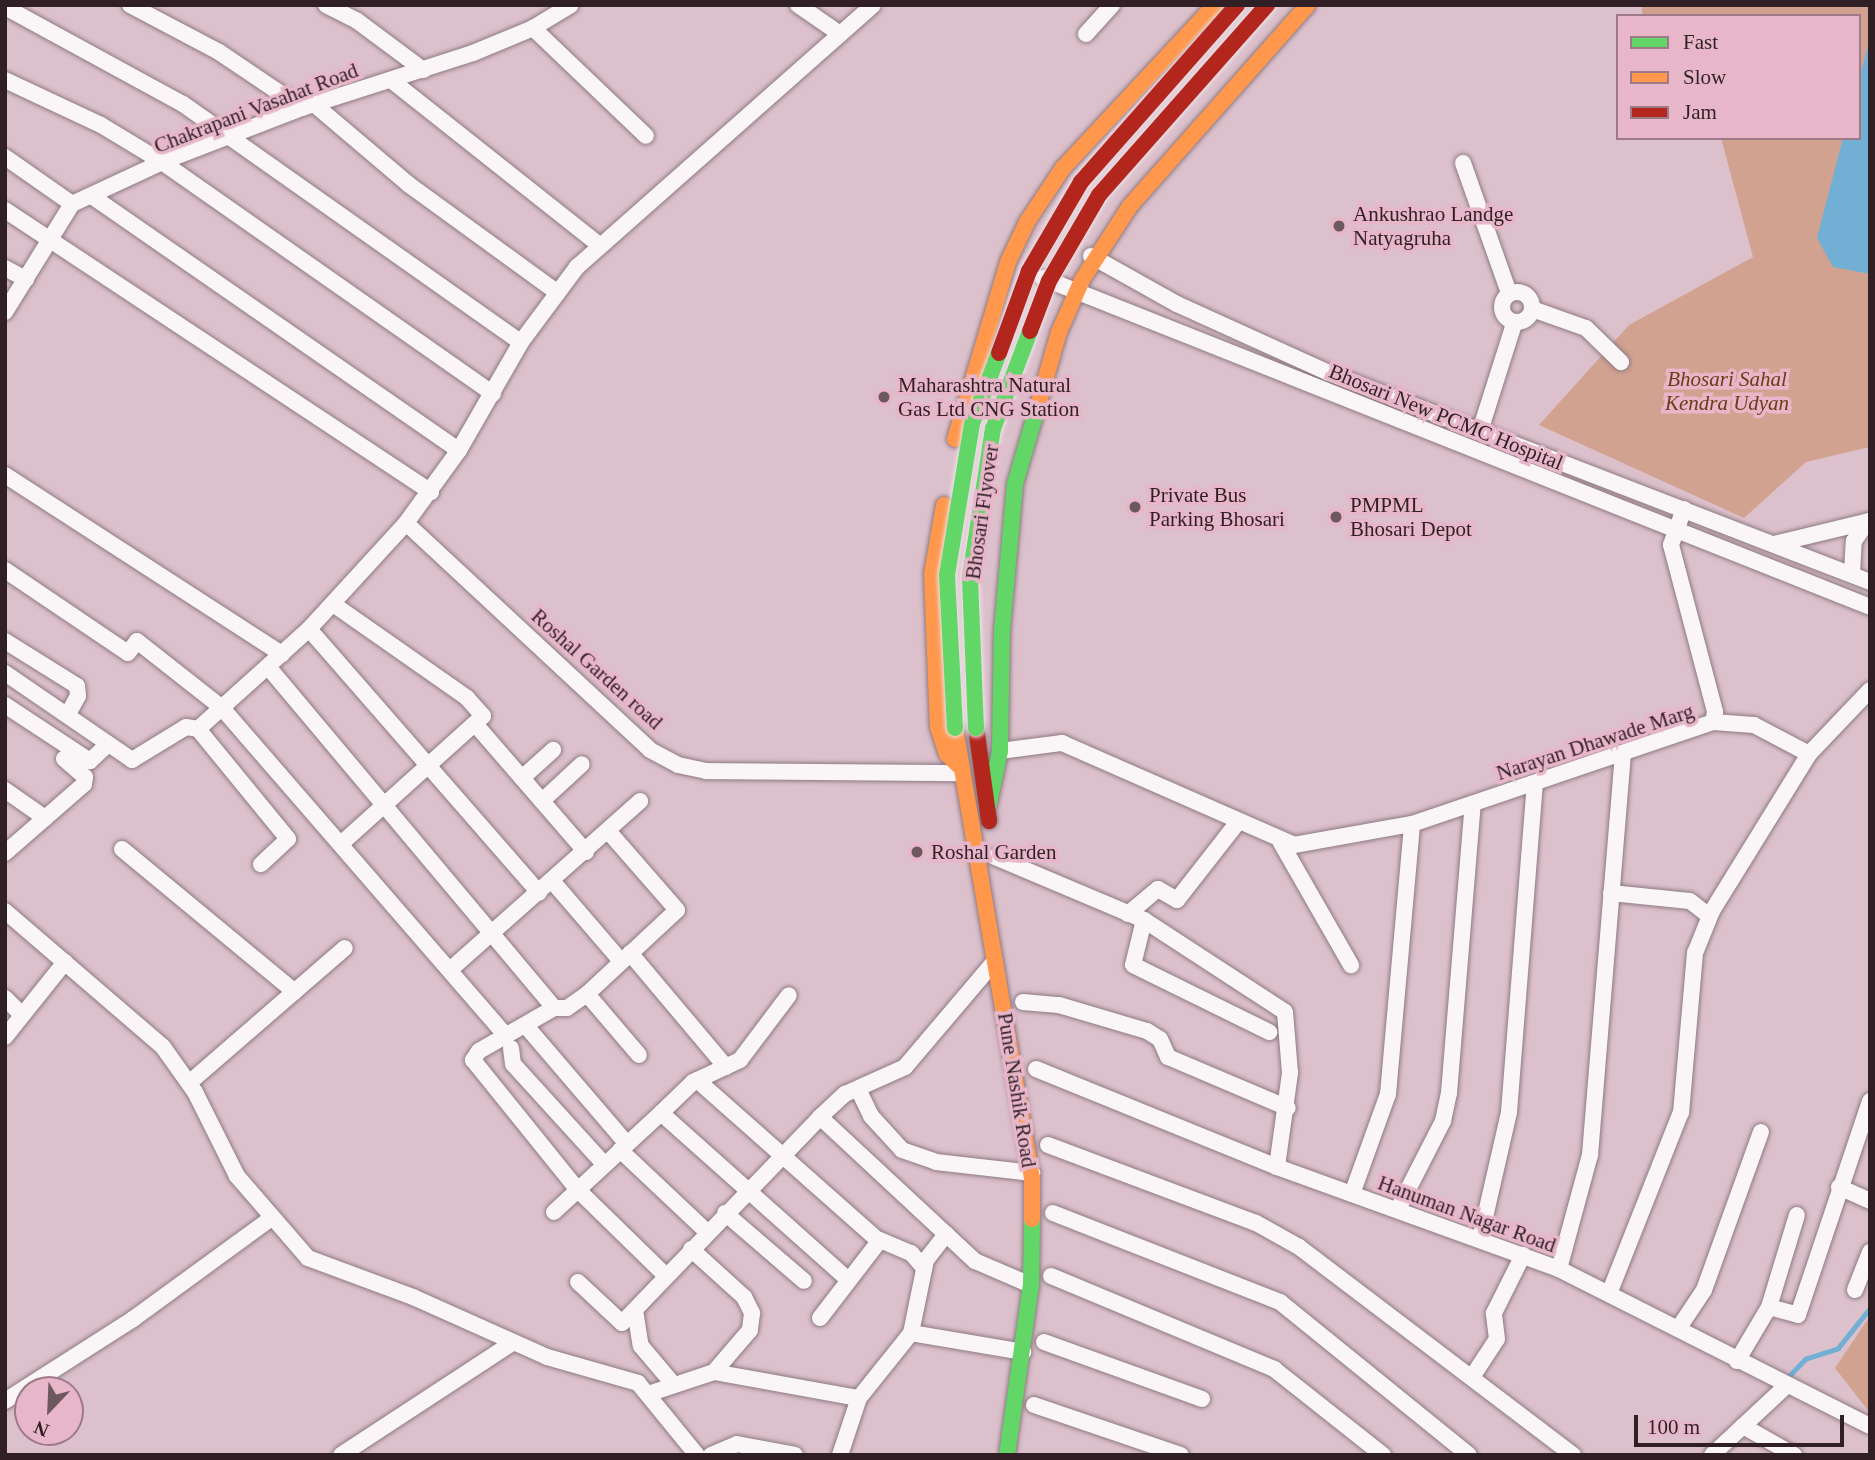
<!DOCTYPE html>
<style>
body{margin:0}
#map{position:relative;width:1875px;height:1460px;overflow:hidden;background:#dcc1cc;font-family:Georgia,serif}
div>[style]{position:absolute}
[style*='--x']{left:calc(var(--x)*1px);top:calc(var(--y)*1px);width:calc(var(--w)*1px);rotate:calc(var(--a)*1deg)}
.green>*{inset:0;background:#d2a290}
.water>*{inset:0;background:#71afd4}
.stream>*{height:4.5px;margin:-2.25px;padding:0 2.25px;transform-origin:2.25px;border-radius:2.25px;background:#71afd4}
.roads{filter:drop-shadow(0 0 2px #8e7a82) drop-shadow(0 0 2px #8e7a82)}
.street>*{height:16px;margin:-8px;padding:0 8px;transform-origin:8px;border-radius:8px;background:#faf6f7}
.street>.ring{margin:-8px;padding:0;box-sizing:content-box;background:none;border:16px solid #faf6f7;border-radius:50%}
.fast>*{height:16px;margin:-8px;padding:0 8px;transform-origin:8px;border-radius:8px;background:#63d668}
.slow>*{height:16px;margin:-8px;padding:0 8px;transform-origin:8px;border-radius:8px;background:#ff974d}
.jam>*{height:16px;margin:-8px;padding:0 8px;transform-origin:8px;border-radius:8px;background:#b3261e}
.bridges{filter:drop-shadow(0 0 2px #efe3e8) drop-shadow(0 0 2px #efe3e8)}
.fast-bridge>*{height:16px;margin:-8px;padding:0 8px;transform-origin:8px;border-radius:8px;background:#63d668}
.jam-bridge>*{height:16px;margin:-8px;padding:0 8px;transform-origin:8px;border-radius:8px;background:#b3261e}
.dots>*{width:19px;height:19px;translate:-50% -50%;box-sizing:border-box;border:4px solid #e7b6c9;border-radius:50%}
span{translate:-50% -50%;white-space:nowrap;text-align:center;line-height:1.15;-webkit-text-stroke:7px #e7b6c9;paint-order:stroke}
.street-label{font-size:21px;color:#311f26}
.poi-label{font-size:21px;color:#311f26}
.left{translate:0 -50%;text-align:left}
.park-label{font-size:21px;color:#6e3b16;font-style:italic}
.frame{position:absolute;inset:0;border:7px solid #311f26;pointer-events:none}
.legend{position:absolute;left:1616px;top:14px;width:245px;height:126px;box-sizing:border-box;background:#e7b6c9;border:2px solid #9e7a88;margin:0;padding:9px 12px;list-style:none;font-size:21px;color:#311f26}
.legend li{display:flex;align-items:center;gap:14px;height:35px}
.legend b{width:35px;border:2px solid #9e7a88}
.north{position:absolute;left:14px;top:1376px;width:70px;height:70px;box-sizing:border-box;background:#e7b6c9;border:2px solid #9e7a88;border-radius:50%;rotate:203deg;font-size:19px;font-weight:700;line-height:28px;text-align:center;color:#311f26}
.north::after{content:'';display:block;margin:auto;width:24px;height:32px;background:#6d5860;clip-path:polygon(50% 0,100% 100%,50% 72%,0 100%)}
.scale{position:absolute;left:1634px;top:1415px;width:210px;height:32px;box-sizing:border-box;border:4px solid #311f26;border-top:0;padding-left:9px;font-size:21px;line-height:24px;white-space:nowrap;color:#311f26;-webkit-text-stroke:5px #e7b6c9;paint-order:stroke}
</style>
<div id="map">
<div class="green">
<div style="clip-path:polygon(1642px 5px,1870px 5px,1870px 447px,1806px 462px,1744px 518px,1539px 425px,1629px 325px,1753px 257px,1721px 138px,1859px 138px,1859px 16px,1642px 16px)"></div>
<div style="clip-path:polygon(1870px 1316px,1870px 1413px,1835px 1368px)"></div>
</div>
<div class="water">
<div style="clip-path:polygon(1870px 39px,1870px 274px,1833px 267px,1817px 238px,1843px 138px,1859px 138px,1859px 79px)"></div>
</div>
<div class="stream">
<div style="--x:1786;--y:1379;--w:28;--a:-46"></div>
<div style="--x:1805;--y:1359;--w:35;--a:-18"></div>
<div style="--x:1838;--y:1348;--w:51;--a:-51.3"></div>
</div>
<div class="roads">
<div class="street">
<div style="--x:130;--y:5;--w:101;--a:27.8"></div>
<div style="--x:219;--y:52;--w:100;--a:34"></div>
<div style="--x:326;--y:5;--w:34;--a:27"></div>
<div style="--x:356;--y:20;--w:84;--a:36.7"></div>
<div style="--x:798;--y:5;--w:51;--a:34.6"></div>
<div style="--x:5;--y:7;--w:203;--a:28.6"></div>
<div style="--x:183;--y:104;--w:413;--a:35.2"></div>
<div style="--x:533;--y:28;--w:156;--a:43.7"></div>
<div style="--x:1086;--y:34;--w:39;--a:-48"></div>
<div style="--x:5;--y:80;--w:106;--a:25.1"></div>
<div style="--x:101;--y:125;--w:71;--a:31.2"></div>
<div style="--x:162;--y:162;--w:404;--a:35"></div>
<div style="--x:391;--y:80;--w:265;--a:38.4"></div>
<div style="--x:315;--y:105;--w:122;--a:40.3"></div>
<div style="--x:408;--y:184;--w:185;--a:36"></div>
<div style="--x:5;--y:157;--w:82;--a:35"></div>
<div style="--x:1463;--y:163;--w:138;--a:70.5"></div>
<div style="--x:93;--y:197;--w:445;--a:34.7"></div>
<div style="--x:5;--y:210;--w:511;--a:33.5"></div>
<div style="--x:1091;--y:256;--w:98;--a:29.2"></div>
<div style="--x:1177;--y:304;--w:165;--a:24.4"></div>
<div style="--x:1327;--y:372;--w:582;--a:21.14"></div>
<div style="--x:5;--y:268;--w:24;--a:28"></div>
<div style="--x:1043;--y:278;--w:890;--a:21.69"></div>
<div class="ring" style="left:1502px;top:292px;width:14px;height:14px"></div>
<div style="--x:1532;--y:309;--w:57;--a:19.4"></div>
<div style="--x:1586;--y:328;--w:49;--a:44.2"></div>
<div style="--x:5;--y:312;--w:127;--a:-58.2"></div>
<div style="--x:72;--y:204;--w:99;--a:-25"></div>
<div style="--x:162;--y:162;--w:150;--a:-21.1"></div>
<div style="--x:302;--y:108;--w:180;--a:-17.8"></div>
<div style="--x:473;--y:53;--w:65;--a:-22.6"></div>
<div style="--x:533;--y:28;--w:44;--a:-31.2"></div>
<div style="--x:1480;--y:431;--w:112;--a:-72.4"></div>
<div style="--x:5;--y:475;--w:330;--a:32.9"></div>
<div style="--x:1684;--y:509;--w:38;--a:110"></div>
<div style="--x:1671;--y:545;--w:173;--a:75.2"></div>
<div style="--x:1715;--y:712;--w:10;--a:101"></div>
<div style="--x:406;--y:523;--w:333;--a:42.9"></div>
<div style="--x:650;--y:750;--w:32;--a:28"></div>
<div style="--x:678;--y:765;--w:29;--a:12"></div>
<div style="--x:706;--y:771;--w:253;--a:0.5"></div>
<div style="--x:1774;--y:544;--w:99;--a:-13.5"></div>
<div style="--x:5;--y:570;--w:148;--a:34"></div>
<div style="--x:128;--y:653;--w:15;--a:-53"></div>
<div style="--x:137;--y:641;--w:108;--a:38.2"></div>
<div style="--x:222;--y:708;--w:434;--a:49.1"></div>
<div style="--x:1852;--y:574;--w:33;--a:-87"></div>
<div style="--x:1854;--y:541;--w:24;--a:-55"></div>
<div style="--x:333;--y:604;--w:164;--a:35"></div>
<div style="--x:467;--y:698;--w:24;--a:48"></div>
<div style="--x:483;--y:716;--w:190;--a:138"></div>
<div style="--x:309;--y:629;--w:350;--a:48.9"></div>
<div style="--x:5;--y:641;--w:85;--a:32"></div>
<div style="--x:77;--y:686;--w:10;--a:84"></div>
<div style="--x:78;--y:696;--w:18;--a:119"></div>
<div style="--x:269;--y:668;--w:444;--a:50"></div>
<div style="--x:554;--y:1008;--w:13;--a:0"></div>
<div style="--x:567;--y:1008;--w:24;--a:-35"></div>
<div style="--x:587;--y:994;--w:123;--a:-43"></div>
<div style="--x:677;--y:910;--w:103;--a:-131.1"></div>
<div style="--x:5;--y:673;--w:154;--a:34.4"></div>
<div style="--x:132;--y:760;--w:63;--a:-31.4"></div>
<div style="--x:186;--y:727;--w:12;--a:9"></div>
<div style="--x:5;--y:705;--w:102;--a:33.4"></div>
<div style="--x:90;--y:761;--w:25;--a:-43"></div>
<div style="--x:476;--y:725;--w:168;--a:49.1"></div>
<div style="--x:198;--y:729;--w:149;--a:-42"></div>
<div style="--x:309;--y:629;--w:144;--a:-47.5"></div>
<div style="--x:406;--y:523;--w:90;--a:-54"></div>
<div style="--x:459;--y:450;--w:125;--a:-60.1"></div>
<div style="--x:521;--y:342;--w:94;--a:-53.3"></div>
<div style="--x:577;--y:267;--w:395;--a:-41.5"></div>
<div style="--x:198;--y:729;--w:142;--a:50.7"></div>
<div style="--x:288;--y:839;--w:37;--a:137"></div>
<div style="--x:1000;--y:751;--w:63;--a:-7.4"></div>
<div style="--x:1062;--y:743;--w:253;--a:23.7"></div>
<div style="--x:1294;--y:845;--w:120;--a:-10.1"></div>
<div style="--x:1412;--y:824;--w:318;--a:-18.7"></div>
<div style="--x:1713;--y:722;--w:41;--a:4.2"></div>
<div style="--x:1754;--y:725;--w:62;--a:27.8"></div>
<div style="--x:1809;--y:754;--w:185;--a:121.7"></div>
<div style="--x:1712;--y:911;--w:45;--a:112"></div>
<div style="--x:1695;--y:953;--w:160;--a:95"></div>
<div style="--x:1681;--y:1112;--w:193;--a:111.6"></div>
<div style="--x:1809;--y:754;--w:88;--a:-46.4"></div>
<div style="--x:522;--y:778;--w:42;--a:-42.1"></div>
<div style="--x:5;--y:790;--w:49;--a:35"></div>
<div style="--x:542;--y:801;--w:54;--a:-42.8"></div>
<div style="--x:1281;--y:843;--w:141;--a:60.2"></div>
<div style="--x:122;--y:849;--w:224;--a:39.6"></div>
<div style="--x:5;--y:853;--w:105;--a:-41.1"></div>
<div style="--x:84;--y:784;--w:7;--a:-82"></div>
<div style="--x:85;--y:777;--w:28;--a:-139"></div>
<div style="--x:995;--y:857;--w:162;--a:22.9"></div>
<div style="--x:1144;--y:920;--w:168;--a:33.1"></div>
<div style="--x:1285;--y:1012;--w:61;--a:85.3"></div>
<div style="--x:1290;--y:1073;--w:95;--a:97.9"></div>
<div style="--x:553;--y:882;--w:104;--a:49.3"></div>
<div style="--x:1611;--y:893;--w:79;--a:5.8"></div>
<div style="--x:1690;--y:901;--w:24;--a:38"></div>
<div style="--x:5;--y:911;--w:208;--a:40.7"></div>
<div style="--x:163;--y:1047;--w:55;--a:54.6"></div>
<div style="--x:195;--y:1092;--w:94;--a:63.4"></div>
<div style="--x:237;--y:1176;--w:108;--a:49.1"></div>
<div style="--x:308;--y:1258;--w:112;--a:20.4"></div>
<div style="--x:413;--y:1297;--w:147;--a:24.1"></div>
<div style="--x:547;--y:1357;--w:95;--a:15.9"></div>
<div style="--x:638;--y:1383;--w:93;--a:50.7"></div>
<div style="--x:1128;--y:914;--w:39;--a:-40"></div>
<div style="--x:1158;--y:889;--w:22;--a:30"></div>
<div style="--x:1177;--y:900;--w:99;--a:-52"></div>
<div style="--x:1144;--y:920;--w:46;--a:103.7"></div>
<div style="--x:1133;--y:965;--w:152;--a:26.2"></div>
<div style="--x:630;--y:953;--w:149;--a:49.9"></div>
<div style="--x:451;--y:969;--w:253;--a:-41.6"></div>
<div style="--x:587;--y:994;--w:80;--a:49.6"></div>
<div style="--x:5;--y:998;--w:24;--a:45"></div>
<div style="--x:1023;--y:1002;--w:36;--a:5"></div>
<div style="--x:1059;--y:1005;--w:92;--a:16.5"></div>
<div style="--x:1147;--y:1031;--w:15;--a:32"></div>
<div style="--x:1160;--y:1039;--w:20;--a:66"></div>
<div style="--x:1168;--y:1057;--w:130;--a:23"></div>
<div style="--x:554;--y:1008;--w:86;--a:150.2"></div>
<div style="--x:479;--y:1051;--w:11;--a:124"></div>
<div style="--x:473;--y:1060;--w:167;--a:51.1"></div>
<div style="--x:578;--y:1190;--w:122;--a:44.3"></div>
<div style="--x:526;--y:1026;--w:155;--a:49.4"></div>
<div style="--x:5;--y:1037;--w:96;--a:-51.3"></div>
<div style="--x:511;--y:1048;--w:16;--a:83"></div>
<div style="--x:513;--y:1064;--w:135;--a:47.7"></div>
<div style="--x:1036;--y:1069;--w:260;--a:22.1"></div>
<div style="--x:1277;--y:1167;--w:300;--a:19.9"></div>
<div style="--x:1559;--y:1269;--w:348;--a:26.8"></div>
<div style="--x:697;--y:1080;--w:243;--a:41.5"></div>
<div style="--x:189;--y:1083;--w:206;--a:-40.9"></div>
<div style="--x:858;--y:1089;--w:30;--a:64"></div>
<div style="--x:871;--y:1116;--w:46;--a:47.6"></div>
<div style="--x:902;--y:1150;--w:36;--a:19"></div>
<div style="--x:936;--y:1162;--w:97;--a:6.5"></div>
<div style="--x:661;--y:1113;--w:45;--a:-44.1"></div>
<div style="--x:693;--y:1082;--w:52;--a:-25.1"></div>
<div style="--x:740;--y:1060;--w:81;--a:-53"></div>
<div style="--x:820;--y:1117;--w:34;--a:-43"></div>
<div style="--x:845;--y:1094;--w:66;--a:-24.2"></div>
<div style="--x:905;--y:1067;--w:139;--a:-49.7"></div>
<div style="--x:1048;--y:1145;--w:222;--a:20.6"></div>
<div style="--x:1256;--y:1223;--w:49;--a:29.2"></div>
<div style="--x:1299;--y:1247;--w:344;--a:37.2"></div>
<div style="--x:620;--y:1150;--w:120;--a:43.3"></div>
<div style="--x:1839;--y:1187;--w:34;--a:24"></div>
<div style="--x:1352;--y:1194;--w:106;--a:-70.2"></div>
<div style="--x:1388;--y:1094;--w:271;--a:-84.9"></div>
<div style="--x:1398;--y:1209;--w:99;--a:-62.9"></div>
<div style="--x:1443;--y:1121;--w:29;--a:-78"></div>
<div style="--x:1449;--y:1093;--w:290;--a:-85.3"></div>
<div style="--x:554;--y:1212;--w:146;--a:-42.8"></div>
<div style="--x:661;--y:1113;--w:249;--a:41.7"></div>
<div style="--x:725;--y:1213;--w:104;--a:40.7"></div>
<div style="--x:1053;--y:1213;--w:244;--a:21.4"></div>
<div style="--x:1280;--y:1302;--w:243;--a:39"></div>
<div style="--x:1480;--y:1239;--w:130;--a:-77.1"></div>
<div style="--x:1509;--y:1112;--w:328;--a:-85.5"></div>
<div style="--x:691;--y:1249;--w:72;--a:42.2"></div>
<div style="--x:744;--y:1297;--w:18;--a:63"></div>
<div style="--x:752;--y:1313;--w:17;--a:97"></div>
<div style="--x:750;--y:1330;--w:55;--a:130.6"></div>
<div style="--x:1559;--y:1269;--w:118;--a:-74.8"></div>
<div style="--x:1590;--y:1155;--w:403;--a:-85.3"></div>
<div style="--x:1051;--y:1276;--w:242;--a:22.6"></div>
<div style="--x:1274;--y:1369;--w:139;--a:38.3"></div>
<div style="--x:578;--y:1282;--w:60;--a:43"></div>
<div style="--x:622;--y:1323;--w:286;--a:-46.1"></div>
<div style="--x:820;--y:1117;--w:212;--a:42.9"></div>
<div style="--x:975;--y:1261;--w:61;--a:23.2"></div>
<div style="--x:1855;--y:1290;--w:41;--a:-68.5"></div>
<div style="--x:1769;--y:1307;--w:30;--a:15"></div>
<div style="--x:1798;--y:1315;--w:226;--a:-71.4"></div>
<div style="--x:635;--y:1310;--w:36;--a:81"></div>
<div style="--x:641;--y:1346;--w:51;--a:49.8"></div>
<div style="--x:820;--y:1318;--w:98;--a:-52.4"></div>
<div style="--x:880;--y:1240;--w:34;--a:23"></div>
<div style="--x:911;--y:1253;--w:20;--a:49"></div>
<div style="--x:1680;--y:1326;--w:43;--a:-56.3"></div>
<div style="--x:1704;--y:1290;--w:168;--a:-70.2"></div>
<div style="--x:911;--y:1333;--w:114;--a:9.6"></div>
<div style="--x:1044;--y:1342;--w:168;--a:19.8"></div>
<div style="--x:1737;--y:1361;--w:63;--a:-59.3"></div>
<div style="--x:1769;--y:1307;--w:96;--a:-73.1"></div>
<div style="--x:1472;--y:1377;--w:45;--a:-56.7"></div>
<div style="--x:1497;--y:1339;--w:26;--a:-97"></div>
<div style="--x:1494;--y:1313;--w:65;--a:-63.4"></div>
<div style="--x:651;--y:1393;--w:66;--a:-18.4"></div>
<div style="--x:714;--y:1372;--w:147;--a:10.2"></div>
<div style="--x:5;--y:1401;--w:152;--a:-32.6"></div>
<div style="--x:133;--y:1319;--w:170;--a:-36.1"></div>
<div style="--x:1034;--y:1405;--w:155;--a:18.8"></div>
<div style="--x:1743;--y:1426;--w:59;--a:29.6"></div>
<div style="--x:341;--y:1455;--w:204;--a:-33.2"></div>
<div style="--x:711;--y:1455;--w:28;--a:-23"></div>
<div style="--x:737;--y:1444;--w:59;--a:10.7"></div>
<div style="--x:840;--y:1455;--w:60;--a:-71.6"></div>
<div style="--x:859;--y:1398;--w:83;--a:-51.3"></div>
<div style="--x:911;--y:1333;--w:75;--a:-78.4"></div>
<div style="--x:926;--y:1260;--w:33;--a:-52"></div>
<div style="--x:1712;--y:1455;--w:100;--a:-43"></div>
</div>
<div class="fast">
<div style="--x:989;--y:804;--w:54;--a:-78.3"></div>
<div style="--x:1000;--y:751;--w:121;--a:-89.1"></div>
<div style="--x:1002;--y:630;--w:147;--a:-84.9"></div>
<div style="--x:1015;--y:484;--w:85;--a:-73.7"></div>
<div style="--x:1007;--y:1455;--w:172;--a:-82"></div>
<div style="--x:1031;--y:1285;--w:66;--a:-89.1"></div>
</div>
<div class="slow">
<div style="--x:1039;--y:402;--w:73;--a:-74.1"></div>
<div style="--x:1059;--y:332;--w:57;--a:-66.1"></div>
<div style="--x:1082;--y:280;--w:88;--a:-57"></div>
<div style="--x:1130;--y:206;--w:268;--a:-48.5"></div>
<div style="--x:955;--y:439;--w:185;--a:-73.3"></div>
<div style="--x:1008;--y:262;--w:44;--a:-64.6"></div>
<div style="--x:1027;--y:222;--w:65;--a:-56.3"></div>
<div style="--x:1063;--y:168;--w:223;--a:-47"></div>
<div style="--x:944;--y:505;--w:70;--a:99.9"></div>
<div style="--x:932;--y:574;--w:153;--a:87.8"></div>
<div style="--x:938;--y:727;--w:28;--a:72"></div>
<div style="--x:947;--y:754;--w:16;--a:45"></div>
<div style="--x:955;--y:728;--w:457;--a:80.3"></div>
<div style="--x:1032;--y:1178;--w:41;--a:90"></div>
</div>
<div class="jam">
<div style="--x:976;--y:728;--w:94;--a:82"></div>
</div>
</div>
<div class="bridges">
<div class="fast-bridge">
<div style="--x:955;--y:728;--w:153;--a:-93"></div>
<div style="--x:947;--y:575;--w:153;--a:-80.6"></div>
<div style="--x:972;--y:424;--w:76;--a:-69.2"></div>
<div style="--x:976;--y:728;--w:151;--a:-92.3"></div>
<div style="--x:970;--y:577;--w:150;--a:-81.2"></div>
<div style="--x:993;--y:429;--w:105;--a:-69.3"></div>
</div>
<div class="jam-bridge">
<div style="--x:1030;--y:331;--w:53;--a:-69.2"></div>
<div style="--x:1049;--y:281;--w:99;--a:-59.8"></div>
<div style="--x:1099;--y:195;--w:254;--a:-48.5"></div>
<div style="--x:999;--y:353;--w:87;--a:-69.9"></div>
<div style="--x:1029;--y:271;--w:103;--a:-59.7"></div>
<div style="--x:1081;--y:182;--w:236;--a:-48.6"></div>
</div>
</div>
<div class="dots">
<div style="left:1339px;top:226px;background:#6d5860"></div>
<div style="left:884px;top:397px;background:#6d5860"></div>
<div style="left:1135px;top:507px;background:#6d5860"></div>
<div style="left:1336px;top:517px;background:#6d5860"></div>
<div style="left:917px;top:852px;background:#6d5860"></div>
</div>
<div class="street-label">
<span style="left:256px;top:108px;rotate:-21deg">Chakrapani Vasahat Road</span>
<span style="left:1446px;top:417px;rotate:22deg">Bhosari New PCMC Hospital</span>
<span style="left:982px;top:512px;rotate:-82deg">Bhosari Flyover</span>
<span style="left:597px;top:669px;rotate:42deg">Roshal Garden road</span>
<span style="left:1595px;top:742px;rotate:-18deg">Narayan Dhawade Marg</span>
<span style="left:1017px;top:1090px;rotate:81deg">Pune Nashik Road</span>
<span style="left:1467px;top:1214px;rotate:20deg">Hanuman Nagar Road</span>
</div>
<div class="poi-label">
<span class="left" style="left:1353px;top:226px">Ankushrao Landge<br>Natyagruha</span>
<span class="left" style="left:898px;top:397px">Maharashtra Natural<br>Gas Ltd CNG Station</span>
<span class="left" style="left:1149px;top:507px">Private Bus<br>Parking Bhosari</span>
<span class="left" style="left:1350px;top:517px">PMPML<br>Bhosari Depot</span>
<span class="left" style="left:931px;top:852px">Roshal Garden</span>
</div>
<div class="park-label">
<span style="left:1727px;top:391px">Bhosari Sahal<br>Kendra Udyan</span>
</div>
<div class="frame"></div>
<ul class="legend">
<li><b style="height:9px;background:#63d668"></b>Fast</li>
<li><b style="height:9px;background:#ff974d"></b>Slow</li>
<li><b style="height:9px;background:#b3261e"></b>Jam</li>
</ul>
<div class="north">N</div>
<div class="scale">100 m</div>
</div>
